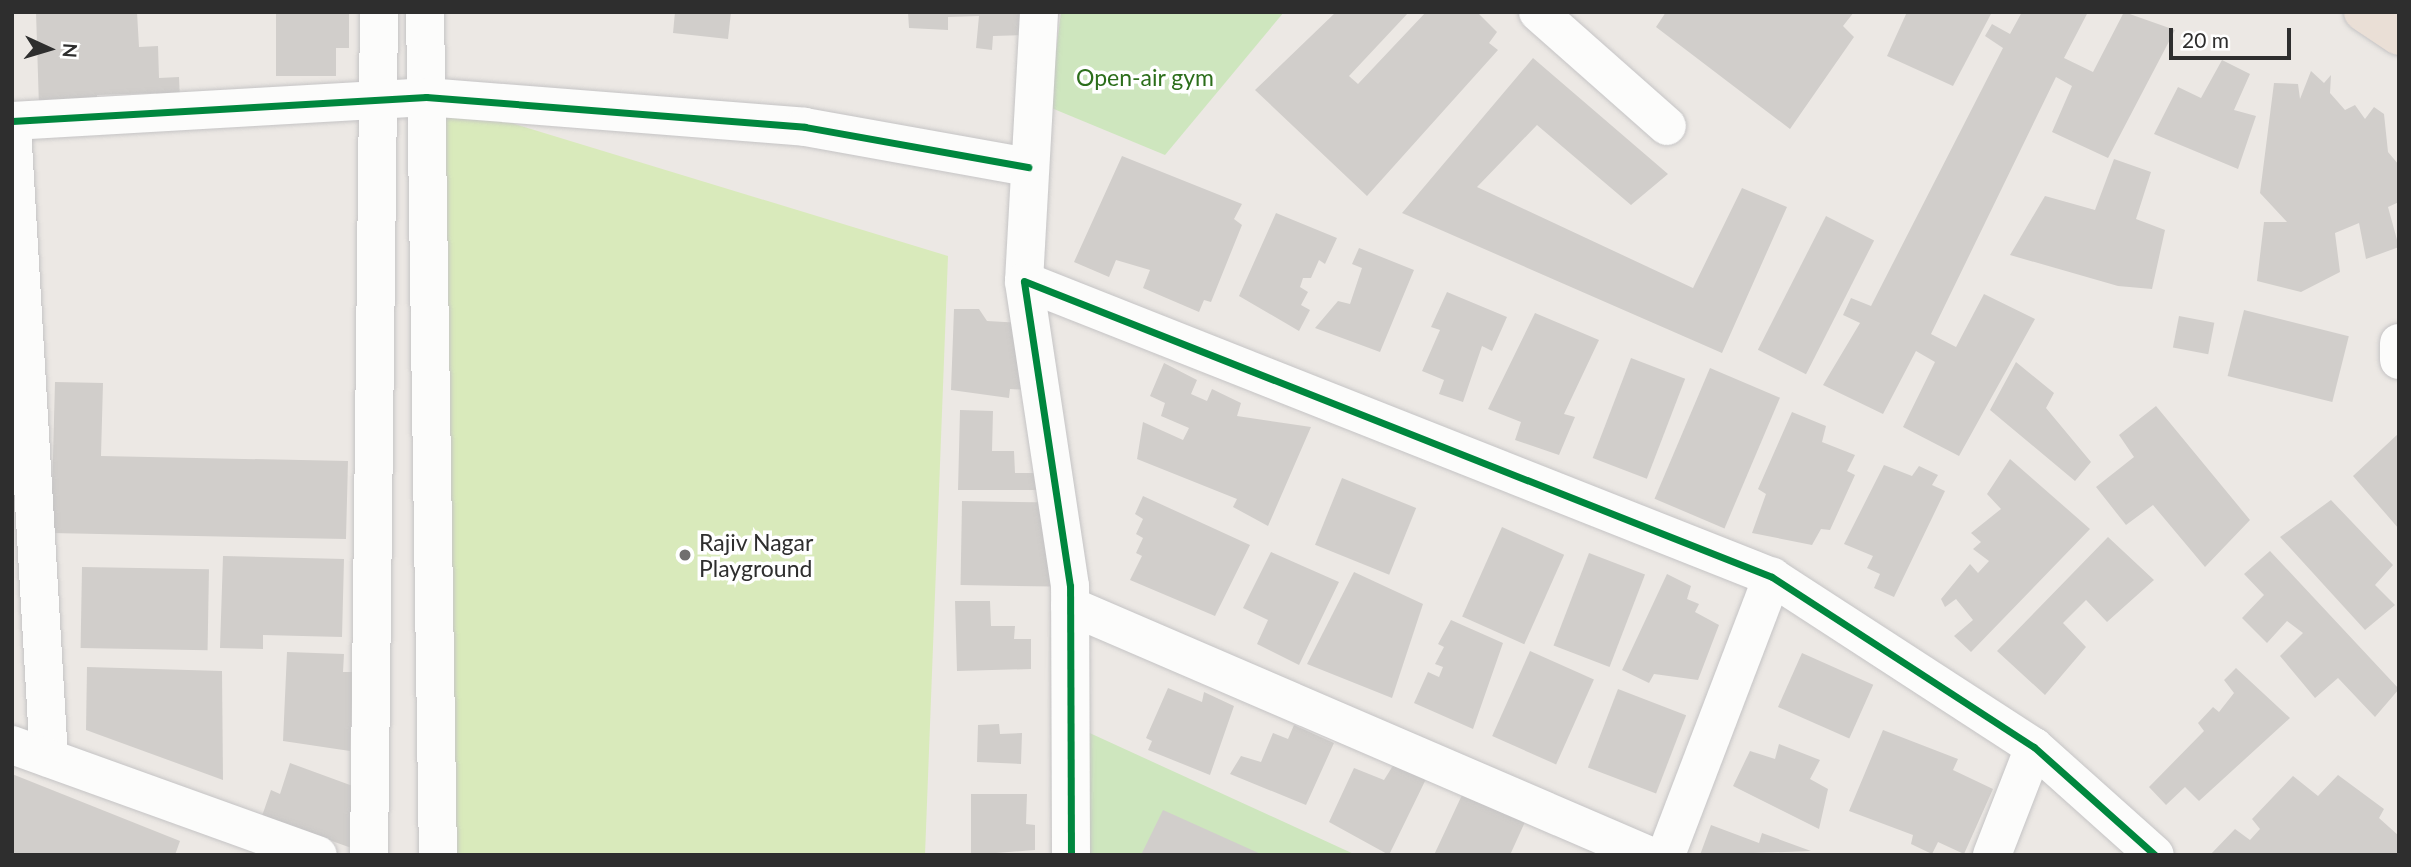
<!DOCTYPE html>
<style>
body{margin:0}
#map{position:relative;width:2411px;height:867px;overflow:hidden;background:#ece8e4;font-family:Lato,sans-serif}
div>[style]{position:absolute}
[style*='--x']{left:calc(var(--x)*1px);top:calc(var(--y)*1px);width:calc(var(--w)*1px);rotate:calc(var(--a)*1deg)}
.green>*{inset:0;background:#cee6be}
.pitch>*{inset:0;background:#d9eabb}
.building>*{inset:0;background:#d1cecb;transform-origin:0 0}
.roads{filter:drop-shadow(0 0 2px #c5c4c5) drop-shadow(0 0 2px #c5c4c5)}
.minor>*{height:38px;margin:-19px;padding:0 19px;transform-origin:19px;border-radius:19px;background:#fcfcfb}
.highway>*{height:38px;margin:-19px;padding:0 19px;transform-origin:19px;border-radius:19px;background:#eadfd6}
.cycleway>*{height:7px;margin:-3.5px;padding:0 3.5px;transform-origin:3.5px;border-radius:3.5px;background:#00873e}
.dots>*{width:19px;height:19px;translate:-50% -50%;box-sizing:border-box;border:4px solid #fff;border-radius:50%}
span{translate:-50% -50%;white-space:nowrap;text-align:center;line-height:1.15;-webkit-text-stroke:7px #fff;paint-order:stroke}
.park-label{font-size:23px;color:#2c6e1b}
.poi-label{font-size:23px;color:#2e2e2e}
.left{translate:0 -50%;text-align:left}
.frame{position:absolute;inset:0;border:14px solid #2e2e2e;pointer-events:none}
.north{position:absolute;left:14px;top:14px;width:70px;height:70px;-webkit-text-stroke:5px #fff;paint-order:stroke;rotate:94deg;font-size:19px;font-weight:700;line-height:28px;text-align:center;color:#2e2e2e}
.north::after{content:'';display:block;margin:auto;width:24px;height:32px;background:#2e2e2e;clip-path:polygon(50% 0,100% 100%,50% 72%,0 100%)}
.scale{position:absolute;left:2169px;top:28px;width:122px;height:32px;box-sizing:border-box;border:4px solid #2e2e2e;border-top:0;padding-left:9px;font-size:21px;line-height:24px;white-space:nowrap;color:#2e2e2e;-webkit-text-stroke:5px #fff;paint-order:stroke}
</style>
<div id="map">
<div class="green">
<div style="clip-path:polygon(1061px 12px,1284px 12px,1165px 155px,1049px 107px)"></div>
<div style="clip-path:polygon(1070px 724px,1356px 855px,1071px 855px)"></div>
</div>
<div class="pitch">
<div style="clip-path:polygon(426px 97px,948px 256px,925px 855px,438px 855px)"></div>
</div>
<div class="building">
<div style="clip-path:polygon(36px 12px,137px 12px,139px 47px,158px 46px,159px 78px,179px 77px,180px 101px,156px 103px,156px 93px,97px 95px,98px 105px,39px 107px)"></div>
<div style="clip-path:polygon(276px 12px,349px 12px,349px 48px,336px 48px,336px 76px,276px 76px)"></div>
<div style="clip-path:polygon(675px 12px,731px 12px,728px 39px,673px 33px)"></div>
<div style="clip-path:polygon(908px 12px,1023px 12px,1022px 35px,993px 36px,992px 50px,976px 48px,979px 16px,948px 17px,948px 30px,909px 28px)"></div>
<div style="clip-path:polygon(1336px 12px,1409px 12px,1349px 76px,1358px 84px,1426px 12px,1477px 12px,1497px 32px,1489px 43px,1498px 50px,1367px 196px,1255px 90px)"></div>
<div style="clip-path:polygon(1666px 12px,1854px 12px,1843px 26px,1854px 37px,1790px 129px,1656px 27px)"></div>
<div style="clip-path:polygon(1907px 12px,1992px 12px,1953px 86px,1887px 56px)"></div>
<div style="clip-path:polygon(2022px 12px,2088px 12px,2064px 58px,2093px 72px,2124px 12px,2175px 30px,2108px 158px,2052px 132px,2072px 86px,2056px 77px,1931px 334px,1956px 347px,1984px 294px,2035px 319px,1959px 456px,1903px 427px,1935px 362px,1916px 351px,1883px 414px,1823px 385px,1860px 323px,1843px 315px,1851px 298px,1871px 306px,2003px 48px,1985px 36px,1992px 24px,2010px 34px)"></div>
<div style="clip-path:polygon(1533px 58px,1668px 174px,1631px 205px,1537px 125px,1477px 187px,1693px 288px,1742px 188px,1787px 207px,1722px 353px,1402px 213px)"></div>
<div style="clip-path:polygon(2222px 60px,2250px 74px,2234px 110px,2256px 116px,2238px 169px,2154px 134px,2178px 87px,2201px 98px)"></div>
<div style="clip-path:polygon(2311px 71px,2324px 83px,2331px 75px,2330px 93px,2345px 110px,2355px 105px,2365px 119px,2374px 107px,2384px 114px,2388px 152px,2399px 165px,2399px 202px,2388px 207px,2399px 247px,2366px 259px,2359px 223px,2335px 233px,2340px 272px,2301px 292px,2257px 281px,2264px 222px,2287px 222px,2260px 193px,2274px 83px,2298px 84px,2300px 99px)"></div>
<div style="clip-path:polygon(1122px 156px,1242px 204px,1234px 219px,1242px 225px,1211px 302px,1204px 300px,1199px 312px,1143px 288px,1150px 270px,1116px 260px,1109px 277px,1074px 262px)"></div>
<div style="clip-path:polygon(2114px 159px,2151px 172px,2136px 219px,2165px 230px,2152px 289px,2118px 286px,2010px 255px,2045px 196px,2095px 210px)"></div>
<div style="clip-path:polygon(1276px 213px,1337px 238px,1325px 264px,1319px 260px,1311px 278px,1303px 278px,1300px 287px,1308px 292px,1301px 305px,1310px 310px,1299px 331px,1239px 296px)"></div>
<div style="left:1826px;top:216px;width:54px;height:150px;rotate:27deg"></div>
<div style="clip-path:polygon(1359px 248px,1414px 270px,1380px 352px,1315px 328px,1338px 301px,1350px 304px,1362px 268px,1352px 264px)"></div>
<div style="clip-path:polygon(1447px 292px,1507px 317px,1492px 351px,1482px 346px,1463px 402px,1439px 394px,1444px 380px,1422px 371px,1440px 330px,1431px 327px)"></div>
<div style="clip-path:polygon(954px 309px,979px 309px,987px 321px,1022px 323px,1030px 390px,1010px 389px,1009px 398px,951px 390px)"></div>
<div style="left:2244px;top:310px;width:108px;height:68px;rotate:14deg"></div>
<div style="clip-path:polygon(1535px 313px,1599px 340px,1564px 414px,1575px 417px,1559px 455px,1515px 440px,1521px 422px,1488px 409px)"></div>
<div style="left:2179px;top:316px;width:36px;height:32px;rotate:11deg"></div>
<div style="left:1631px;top:358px;width:58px;height:107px;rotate:21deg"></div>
<div style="clip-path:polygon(2016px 362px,2054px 393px,2046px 408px,2091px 462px,2075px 481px,1990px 410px)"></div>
<div style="clip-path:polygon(1164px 363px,1197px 380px,1191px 394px,1207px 401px,1212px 389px,1241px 403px,1237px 416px,1311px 427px,1268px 526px,1233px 507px,1237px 499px,1137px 459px,1143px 422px,1183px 440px,1189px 428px,1161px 416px,1165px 403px,1150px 396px)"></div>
<div style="left:1710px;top:368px;width:76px;height:142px;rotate:23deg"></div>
<div style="clip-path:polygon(55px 382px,103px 383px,101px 456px,348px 461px,346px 539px,51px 533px)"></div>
<div style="clip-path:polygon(2156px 406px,2250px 520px,2205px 567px,2153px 505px,2126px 525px,2096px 487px,2134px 457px,2119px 435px)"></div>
<div style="clip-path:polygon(960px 410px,993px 411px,992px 451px,1014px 451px,1015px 473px,1038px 473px,1038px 490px,958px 490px)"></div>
<div style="clip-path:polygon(1792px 412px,1826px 426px,1822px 442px,1855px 455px,1847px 471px,1855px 475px,1830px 530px,1821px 529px,1812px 545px,1752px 533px,1766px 494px,1758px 489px)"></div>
<div style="clip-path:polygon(2399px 433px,2399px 529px,2353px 476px)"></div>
<div style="clip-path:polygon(2010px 459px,2090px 529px,1971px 652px,1954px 636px,1973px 620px,1956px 599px,1945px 607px,1941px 599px,1970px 564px,1978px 573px,1989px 561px,1973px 549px,1981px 542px,1971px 533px,2001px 509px,1987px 494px)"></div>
<div style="clip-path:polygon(1884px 465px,1912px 476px,1919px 466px,1938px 475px,1932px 485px,1945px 491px,1894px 597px,1874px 588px,1880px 574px,1867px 568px,1873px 556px,1844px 544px)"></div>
<div style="left:1342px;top:478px;width:80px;height:72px;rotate:22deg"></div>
<div style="clip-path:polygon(1143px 496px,1250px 545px,1215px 616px,1130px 580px,1142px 556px,1136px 553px,1143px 538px,1136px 534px,1143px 519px,1135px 514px)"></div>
<div style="clip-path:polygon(2331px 500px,2393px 565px,2375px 585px,2395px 605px,2365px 630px,2280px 537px)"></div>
<div style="left:962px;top:501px;width:92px;height:84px;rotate:1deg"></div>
<div style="left:1502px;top:527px;width:68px;height:98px;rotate:24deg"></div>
<div style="clip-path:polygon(2108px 537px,2154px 580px,2107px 622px,2086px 600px,2063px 623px,2086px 647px,2045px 695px,1997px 651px)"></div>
<div style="clip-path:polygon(2270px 551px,2399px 689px,2375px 717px,2338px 678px,2315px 698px,2280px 656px,2303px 633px,2287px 621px,2267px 643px,2242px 618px,2264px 595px,2244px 574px)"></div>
<div style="clip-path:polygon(1271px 552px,1339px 582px,1299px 665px,1257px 644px,1268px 620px,1243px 608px)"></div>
<div style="left:1589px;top:553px;width:60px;height:99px;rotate:21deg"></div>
<div style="clip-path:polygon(223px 556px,344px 559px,342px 637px,263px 635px,263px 649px,220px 648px)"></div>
<div style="left:82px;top:567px;width:127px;height:81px;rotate:1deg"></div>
<div style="clip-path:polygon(1354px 572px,1423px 604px,1392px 698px,1307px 664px)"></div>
<div style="clip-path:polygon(1667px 574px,1691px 586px,1687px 599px,1699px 604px,1695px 612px,1719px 625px,1698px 680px,1654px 674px,1649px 683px,1622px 670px)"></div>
<div style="clip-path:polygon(955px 601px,990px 601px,991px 626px,1015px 626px,1014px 639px,1031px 639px,1031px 669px,957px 671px)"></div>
<div style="clip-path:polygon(1451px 620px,1503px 643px,1473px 729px,1414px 703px,1428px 672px,1439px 677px,1443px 667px,1435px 664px,1444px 647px,1438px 644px)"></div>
<div style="left:1530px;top:651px;width:70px;height:93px;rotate:24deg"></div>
<div style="clip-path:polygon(287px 652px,344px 654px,343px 672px,353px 672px,350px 751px,283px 741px)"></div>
<div style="left:1802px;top:653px;width:78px;height:59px;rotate:24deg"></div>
<div style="clip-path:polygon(87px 667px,222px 671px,223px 780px,86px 730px)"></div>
<div style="clip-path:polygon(2236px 668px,2290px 718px,2199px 801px,2185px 787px,2166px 805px,2149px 787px,2204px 731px,2198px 723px,2213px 707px,2219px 712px,2234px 693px,2224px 680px)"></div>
<div style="clip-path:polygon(1168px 688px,1202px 702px,1204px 692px,1234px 706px,1210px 775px,1148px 750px,1152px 741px,1146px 738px)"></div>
<div style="left:1618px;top:689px;width:73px;height:84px;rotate:21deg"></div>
<div style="clip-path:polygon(999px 724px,1000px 734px,1022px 733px,1021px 764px,977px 762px,978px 725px)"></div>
<div style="clip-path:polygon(1294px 725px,1334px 743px,1306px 805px,1230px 774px,1241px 756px,1261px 762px,1273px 733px,1288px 739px)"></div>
<div style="clip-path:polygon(1883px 730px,1958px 759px,1953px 770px,1993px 789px,1964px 854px,1938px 842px,1932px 854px,1911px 844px,1913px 835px,1849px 811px)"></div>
<div style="clip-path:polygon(1779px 744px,1820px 760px,1810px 779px,1828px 789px,1819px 829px,1733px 786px,1750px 751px,1775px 759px)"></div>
<div style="clip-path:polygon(290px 763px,361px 789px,357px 850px,262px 816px,271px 790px,280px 794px)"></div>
<div style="clip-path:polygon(1394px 764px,1426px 779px,1389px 855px,1329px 822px,1354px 768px,1384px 780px)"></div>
<div style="clip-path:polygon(12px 774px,180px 841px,175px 855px,12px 855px)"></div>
<div style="clip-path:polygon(2338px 775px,2384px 809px,2379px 818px,2399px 836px,2399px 855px,2210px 855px,2235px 829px,2250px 840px,2260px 829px,2252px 819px,2293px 776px,2318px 796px)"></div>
<div style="clip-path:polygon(971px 794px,1027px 794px,1026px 824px,1035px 825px,1035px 850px,971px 855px)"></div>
<div style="clip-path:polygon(1462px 795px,1525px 822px,1510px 855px,1434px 855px)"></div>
<div style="clip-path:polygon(1163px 810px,1263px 855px,1141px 855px)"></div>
<div style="clip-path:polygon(1711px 825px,1759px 843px,1762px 833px,1811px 851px,1700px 855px)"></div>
</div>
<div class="roads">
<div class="minor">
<div style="--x:425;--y:12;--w:843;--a:89.12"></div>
<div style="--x:1538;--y:12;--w:172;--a:41.5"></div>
<div style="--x:12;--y:121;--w:415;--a:-3.3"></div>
<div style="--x:426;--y:97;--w:380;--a:4.5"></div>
<div style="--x:805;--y:127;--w:227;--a:10.2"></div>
<div style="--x:12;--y:128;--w:631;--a:86.64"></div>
<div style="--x:1024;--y:281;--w:269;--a:-86.8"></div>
<div style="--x:2399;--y:343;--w:17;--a:90"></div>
<div style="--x:1070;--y:606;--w:629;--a:23.31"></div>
<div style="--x:12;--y:745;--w:325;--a:19.8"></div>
<div style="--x:369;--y:855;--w:843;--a:-89.32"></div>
<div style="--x:1071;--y:855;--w:269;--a:-90.2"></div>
<div style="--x:1070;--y:586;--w:308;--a:-98.6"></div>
<div style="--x:1024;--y:281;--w:804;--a:21.59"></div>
<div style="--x:1772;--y:577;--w:312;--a:33"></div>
<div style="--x:2034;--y:747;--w:162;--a:41.8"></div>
<div style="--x:1666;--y:855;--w:298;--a:-69.1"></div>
<div style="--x:1992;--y:855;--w:116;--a:-68.7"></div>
</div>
<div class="highway">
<div style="--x:2363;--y:12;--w:43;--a:33.7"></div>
</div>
</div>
<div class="cycleway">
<div style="--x:12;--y:121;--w:415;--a:-3.3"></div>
<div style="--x:426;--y:97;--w:380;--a:4.5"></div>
<div style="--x:805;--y:127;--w:227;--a:10.2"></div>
<div style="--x:1071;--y:855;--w:269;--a:-90.2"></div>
<div style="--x:1070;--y:586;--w:308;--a:-98.6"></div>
<div style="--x:1024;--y:281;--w:804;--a:21.59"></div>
<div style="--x:1772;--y:577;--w:312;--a:33"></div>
<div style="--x:2034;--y:747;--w:162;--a:41.8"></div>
</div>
<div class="dots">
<div style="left:685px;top:555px;background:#706f6e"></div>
</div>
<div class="park-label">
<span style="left:1145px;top:77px">Open-air gym</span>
</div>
<div class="poi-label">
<span class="left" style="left:699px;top:555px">Rajiv Nagar<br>Playground</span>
</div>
<div class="frame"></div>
<div class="north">N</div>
<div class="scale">20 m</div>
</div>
